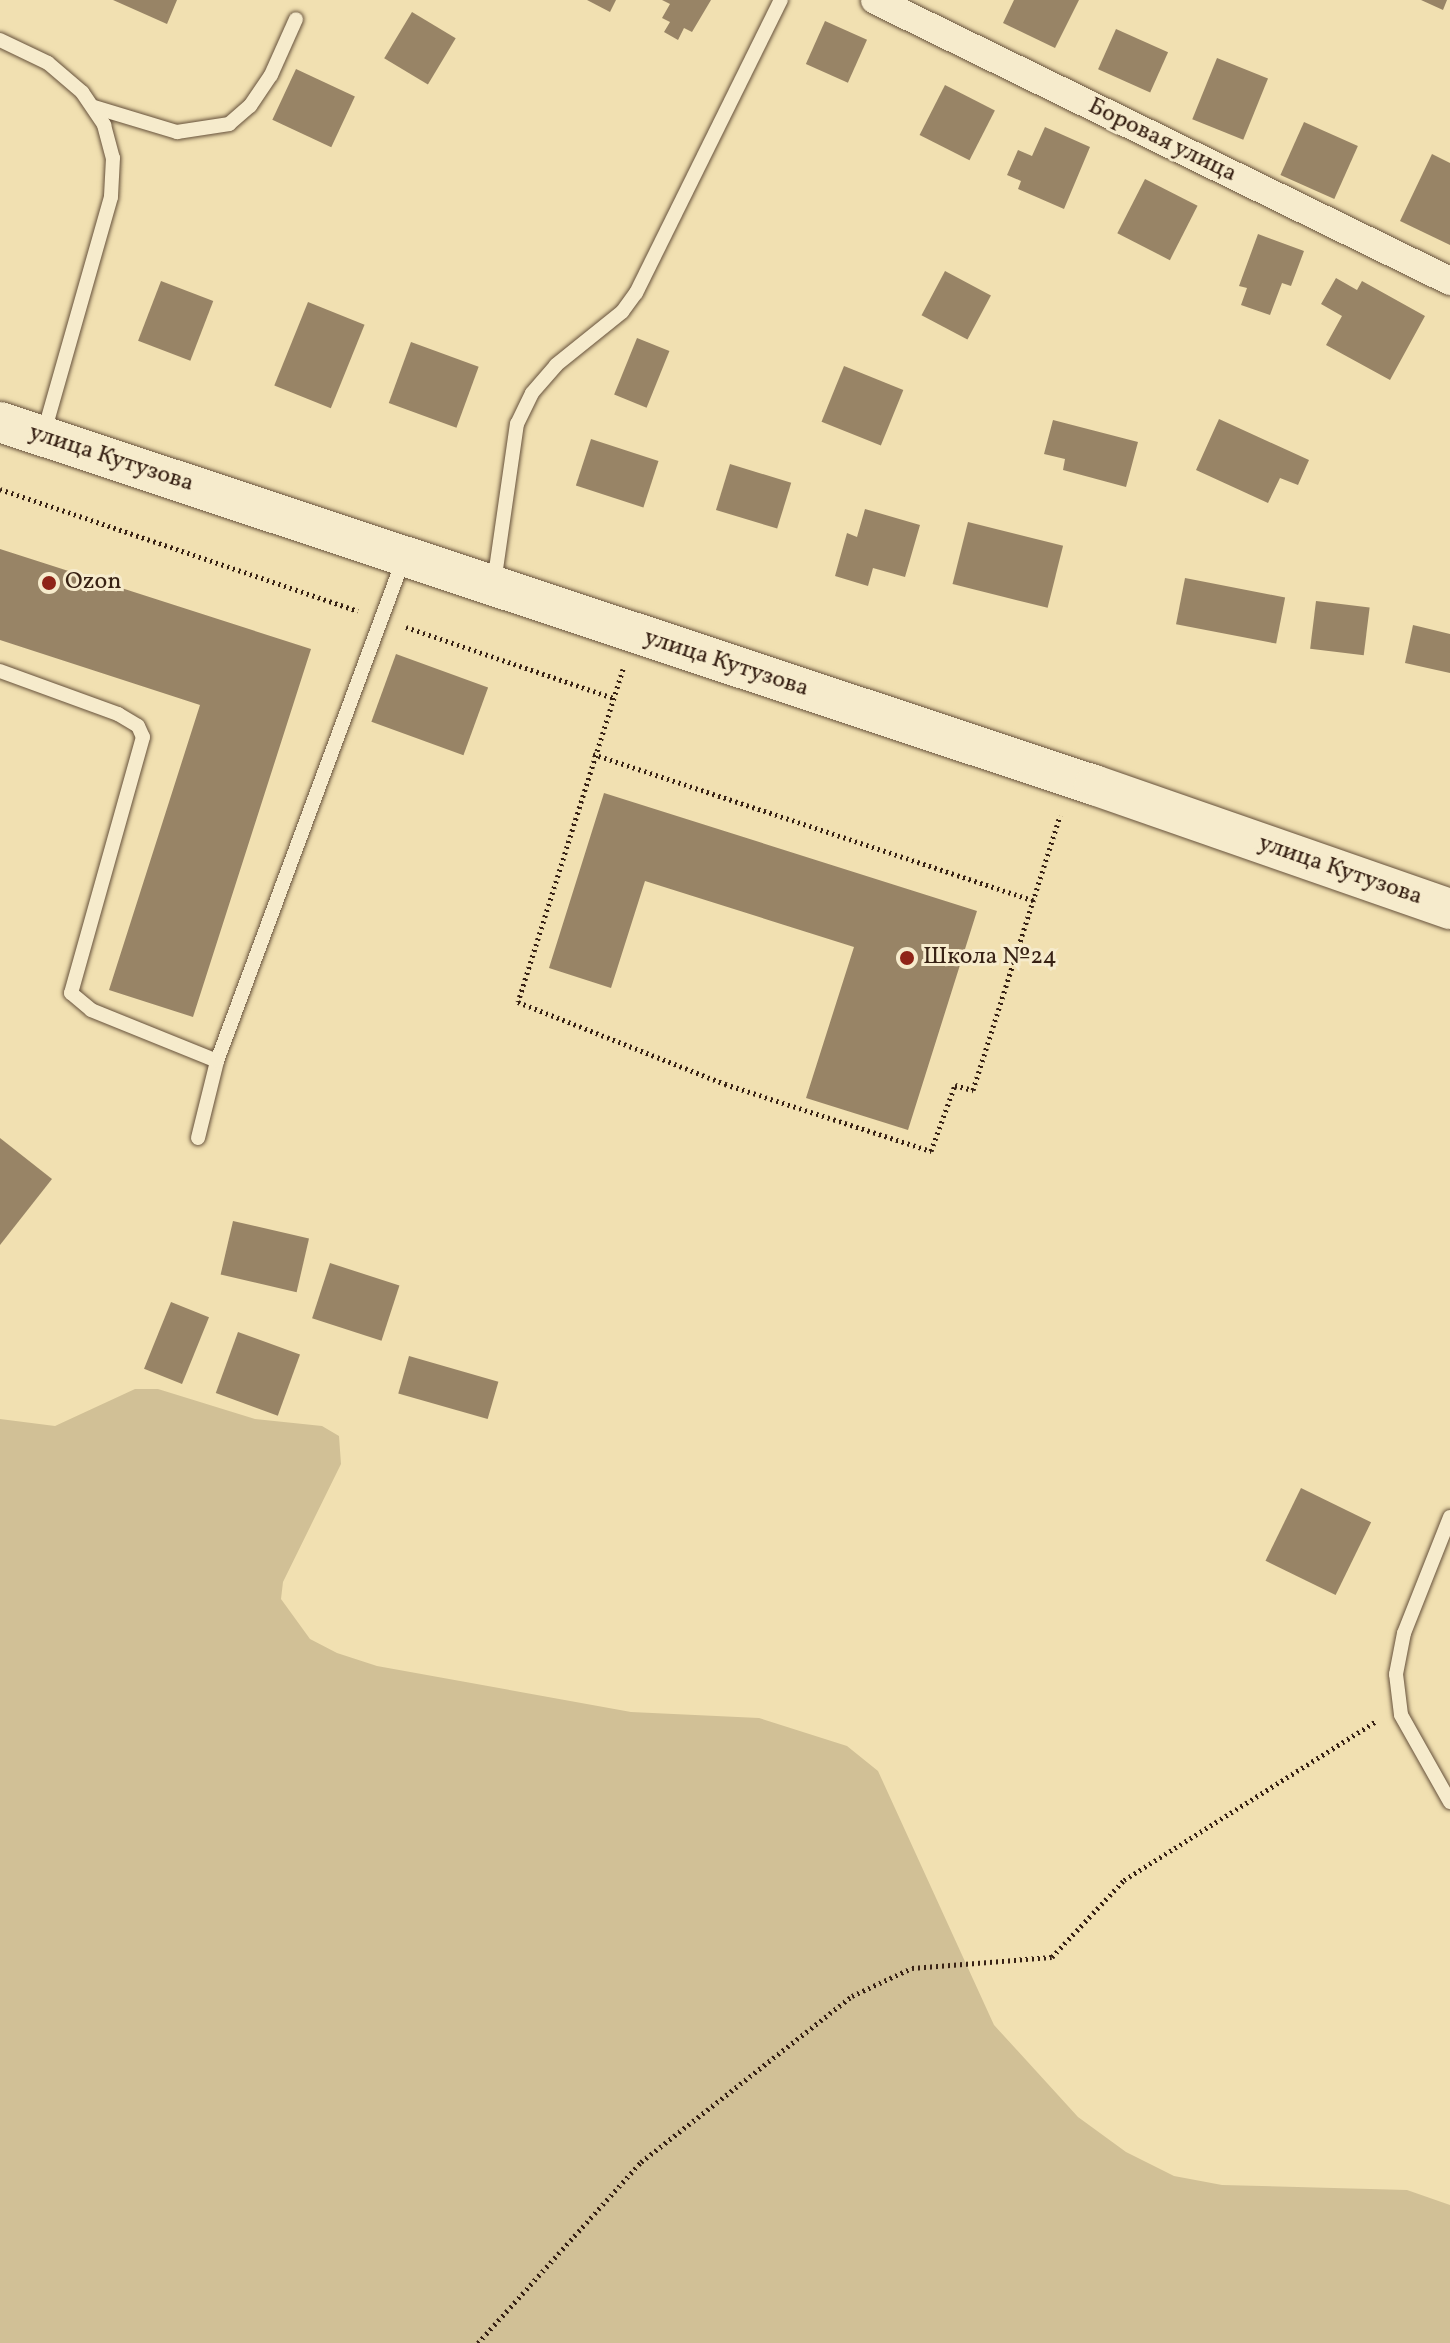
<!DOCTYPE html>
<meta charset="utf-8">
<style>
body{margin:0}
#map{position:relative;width:1450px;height:2343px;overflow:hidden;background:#f1e0b1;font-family:Vollkorn,serif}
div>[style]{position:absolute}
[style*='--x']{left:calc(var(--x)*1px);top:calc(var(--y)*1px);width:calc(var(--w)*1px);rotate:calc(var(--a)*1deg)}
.green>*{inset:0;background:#d1c096}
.building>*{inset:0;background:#988466;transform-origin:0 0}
.path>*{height:5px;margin-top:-2.5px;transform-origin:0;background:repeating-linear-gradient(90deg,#372114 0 2px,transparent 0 6px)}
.roads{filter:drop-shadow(0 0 2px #66513b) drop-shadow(0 0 2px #66513b)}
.lane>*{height:14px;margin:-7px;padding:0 7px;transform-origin:7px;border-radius:7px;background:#f6ebcc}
.street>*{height:28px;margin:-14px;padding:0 14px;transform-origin:14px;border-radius:14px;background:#f6ebcc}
.secondary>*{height:40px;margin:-20px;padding:0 20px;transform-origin:20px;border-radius:20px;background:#f6ebcc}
.dots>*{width:22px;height:22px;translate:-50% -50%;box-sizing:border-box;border:4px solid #f6ebcc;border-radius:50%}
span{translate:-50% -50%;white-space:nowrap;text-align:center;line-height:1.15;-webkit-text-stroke:6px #f6ebcc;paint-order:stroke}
.street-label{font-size:24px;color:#372114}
.poi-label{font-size:24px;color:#372114}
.left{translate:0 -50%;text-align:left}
</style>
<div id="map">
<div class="green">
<div style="clip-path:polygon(135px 1389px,158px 1389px,255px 1419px,322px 1426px,339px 1436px,341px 1464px,283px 1582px,281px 1599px,310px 1639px,337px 1653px,377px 1666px,631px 1712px,759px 1718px,847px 1746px,878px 1771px,994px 2025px,1078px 2117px,1126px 2152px,1174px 2176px,1222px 2185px,1407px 2190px,1450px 2205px,1450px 2343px,0 2343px,0 1419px,55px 1426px)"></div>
</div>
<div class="building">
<div style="clip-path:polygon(113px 0,177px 0,167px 24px)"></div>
<div style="clip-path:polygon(587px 0,616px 0,610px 12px)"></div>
<div style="clip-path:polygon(662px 0,711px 0,692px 32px,684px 28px,678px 40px,664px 32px,670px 22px,662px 18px,670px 4px)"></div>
<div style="clip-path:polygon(1014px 0,1079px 0,1055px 48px,1003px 23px)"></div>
<div style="clip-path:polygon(1421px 0,1447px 0,1443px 10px)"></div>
<div style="left:412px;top:12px;width:51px;height:54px;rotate:31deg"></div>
<div style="left:825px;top:21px;width:46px;height:47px;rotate:24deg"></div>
<div style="left:1116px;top:29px;width:57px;height:44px;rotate:24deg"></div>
<div style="left:1217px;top:58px;width:55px;height:66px;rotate:22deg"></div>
<div style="left:296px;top:69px;width:65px;height:56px;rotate:25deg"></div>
<div style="left:945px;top:85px;width:56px;height:56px;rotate:27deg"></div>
<div style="left:1304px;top:122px;width:59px;height:58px;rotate:24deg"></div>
<div style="clip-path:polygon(1045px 127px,1090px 147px,1064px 209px,1018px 189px,1021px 181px,1007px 175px,1018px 150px,1032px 156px)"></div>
<div style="clip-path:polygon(1432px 154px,1450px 163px,1450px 245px,1400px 221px)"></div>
<div style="left:1145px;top:179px;width:59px;height:61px;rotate:27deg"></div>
<div style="clip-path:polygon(1258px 234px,1304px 251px,1291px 286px,1282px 283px,1270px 315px,1241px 305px,1247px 288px,1239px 286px)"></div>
<div style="left:945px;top:271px;width:52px;height:50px;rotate:28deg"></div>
<div style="clip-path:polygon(1336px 278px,1357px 290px,1362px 281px,1425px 316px,1390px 380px,1326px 345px,1342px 316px,1321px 304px)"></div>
<div style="left:161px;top:281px;width:56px;height:64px;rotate:21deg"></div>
<div style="left:308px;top:302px;width:61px;height:90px;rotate:22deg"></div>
<div style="left:637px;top:338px;width:35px;height:61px;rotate:22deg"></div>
<div style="left:411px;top:342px;width:72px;height:65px;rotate:20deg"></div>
<div style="left:844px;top:366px;width:64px;height:60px;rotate:22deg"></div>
<div style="clip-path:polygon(1219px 419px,1309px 460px,1298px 485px,1280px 478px,1268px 503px,1196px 470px)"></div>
<div style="clip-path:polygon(1053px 420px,1138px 442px,1126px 487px,1063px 470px,1065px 459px,1044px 454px)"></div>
<div style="left:591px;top:439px;width:71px;height:49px;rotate:18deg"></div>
<div style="left:730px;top:464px;width:64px;height:48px;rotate:17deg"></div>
<div style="clip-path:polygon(865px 509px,920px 525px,905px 577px,873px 568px,868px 586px,835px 576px,847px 533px,857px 537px)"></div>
<div style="left:968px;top:522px;width:98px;height:64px;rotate:14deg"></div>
<div style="clip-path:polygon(0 549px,311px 649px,193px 1017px,109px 990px,200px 705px,0 640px)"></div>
<div style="left:1185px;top:578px;width:102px;height:47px;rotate:11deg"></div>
<div style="left:1316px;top:601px;width:54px;height:48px;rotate:7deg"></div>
<div style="clip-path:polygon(1413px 625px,1450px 634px,1450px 673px,1405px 663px)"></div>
<div style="left:396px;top:654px;width:98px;height:72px;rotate:20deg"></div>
<div style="clip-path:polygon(604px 793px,977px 911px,908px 1130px,806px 1098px,854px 947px,645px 881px,611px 988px,549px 968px)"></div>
<div style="clip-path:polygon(0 1138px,52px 1179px,0 1245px)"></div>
<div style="left:233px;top:1221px;width:78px;height:55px;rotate:13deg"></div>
<div style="left:330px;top:1263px;width:73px;height:58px;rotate:18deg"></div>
<div style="left:171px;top:1302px;width:41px;height:72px;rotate:22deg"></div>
<div style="left:238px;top:1332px;width:66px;height:65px;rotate:20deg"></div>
<div style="left:409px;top:1356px;width:93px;height:39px;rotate:16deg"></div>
<div style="left:1301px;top:1488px;width:78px;height:81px;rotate:26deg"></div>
</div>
<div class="path">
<div style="--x:0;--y:489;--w:378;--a:18.8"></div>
<div style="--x:406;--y:627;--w:219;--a:18.9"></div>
<div style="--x:623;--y:669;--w:349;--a:107.5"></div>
<div style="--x:518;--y:1002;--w:223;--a:21.6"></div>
<div style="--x:725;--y:1084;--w:217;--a:18"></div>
<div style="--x:931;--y:1151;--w:70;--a:-70"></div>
<div style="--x:955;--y:1085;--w:19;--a:16"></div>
<div style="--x:973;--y:1090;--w:288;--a:-72.4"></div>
<div style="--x:593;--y:754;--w:464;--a:18.4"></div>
<div style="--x:478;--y:2343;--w:244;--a:-48"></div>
<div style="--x:641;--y:2162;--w:268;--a:-38.2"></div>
<div style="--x:852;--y:1996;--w:66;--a:-25"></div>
<div style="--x:912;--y:1968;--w:140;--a:-4.5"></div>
<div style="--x:1052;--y:1957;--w:105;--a:-46.9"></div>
<div style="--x:1124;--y:1880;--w:298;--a:-32.2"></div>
</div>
<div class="roads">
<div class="lane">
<div style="--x:0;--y:40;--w:53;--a:25.6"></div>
<div style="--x:48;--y:63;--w:45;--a:40.5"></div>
<div style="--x:82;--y:92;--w:40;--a:56"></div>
<div style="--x:104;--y:125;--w:34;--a:75"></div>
<div style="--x:113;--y:158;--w:39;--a:93"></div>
<div style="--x:111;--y:197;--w:248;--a:105.9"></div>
<div style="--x:94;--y:107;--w:87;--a:16.8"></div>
<div style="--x:177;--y:132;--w:53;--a:-8.7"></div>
<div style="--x:229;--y:124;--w:28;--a:-41"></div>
<div style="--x:250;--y:106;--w:37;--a:-56"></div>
<div style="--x:271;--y:75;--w:61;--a:-65.9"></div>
<div style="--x:494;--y:583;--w:161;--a:-81.8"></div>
<div style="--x:517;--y:424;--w:34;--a:-64"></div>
<div style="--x:532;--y:393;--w:37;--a:-49"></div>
<div style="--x:556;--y:365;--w:85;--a:-38.8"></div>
<div style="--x:622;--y:312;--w:24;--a:-54"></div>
<div style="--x:636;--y:293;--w:327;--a:-63.7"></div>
<div style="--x:0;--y:671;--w:126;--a:20"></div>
<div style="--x:118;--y:714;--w:23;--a:31"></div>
<div style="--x:138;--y:726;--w:12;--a:66"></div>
<div style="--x:143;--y:737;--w:266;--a:105.7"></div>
<div style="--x:71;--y:993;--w:26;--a:40"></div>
<div style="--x:91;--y:1010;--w:136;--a:22"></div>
<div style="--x:198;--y:1138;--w:79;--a:-76.1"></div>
<div style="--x:217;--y:1061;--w:537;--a:-69.61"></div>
<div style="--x:1450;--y:1517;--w:125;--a:111.6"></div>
<div style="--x:1404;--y:1633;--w:42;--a:101"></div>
<div style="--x:1396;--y:1674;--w:41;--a:83"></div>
<div style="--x:1401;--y:1715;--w:100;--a:60.6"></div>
</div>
<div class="street">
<div style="--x:875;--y:0;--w:640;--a:26.04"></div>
</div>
<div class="secondary">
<div style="--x:0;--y:422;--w:1153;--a:18.36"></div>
<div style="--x:1094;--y:785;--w:377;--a:19.2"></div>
</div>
</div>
<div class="dots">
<div style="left:49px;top:583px;background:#8f2418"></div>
<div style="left:907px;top:958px;background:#8f2418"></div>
</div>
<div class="street-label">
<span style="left:1162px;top:141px;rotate:26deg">Боровая улица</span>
<span style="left:111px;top:459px;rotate:18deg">улица Кутузова</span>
<span style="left:726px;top:664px;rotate:18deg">улица Кутузова</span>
<span style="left:1340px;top:871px;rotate:19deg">улица Кутузова</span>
</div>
<div class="poi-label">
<span class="left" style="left:65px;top:583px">Ozon</span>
<span class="left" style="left:923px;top:958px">Школа №24</span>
</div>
</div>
